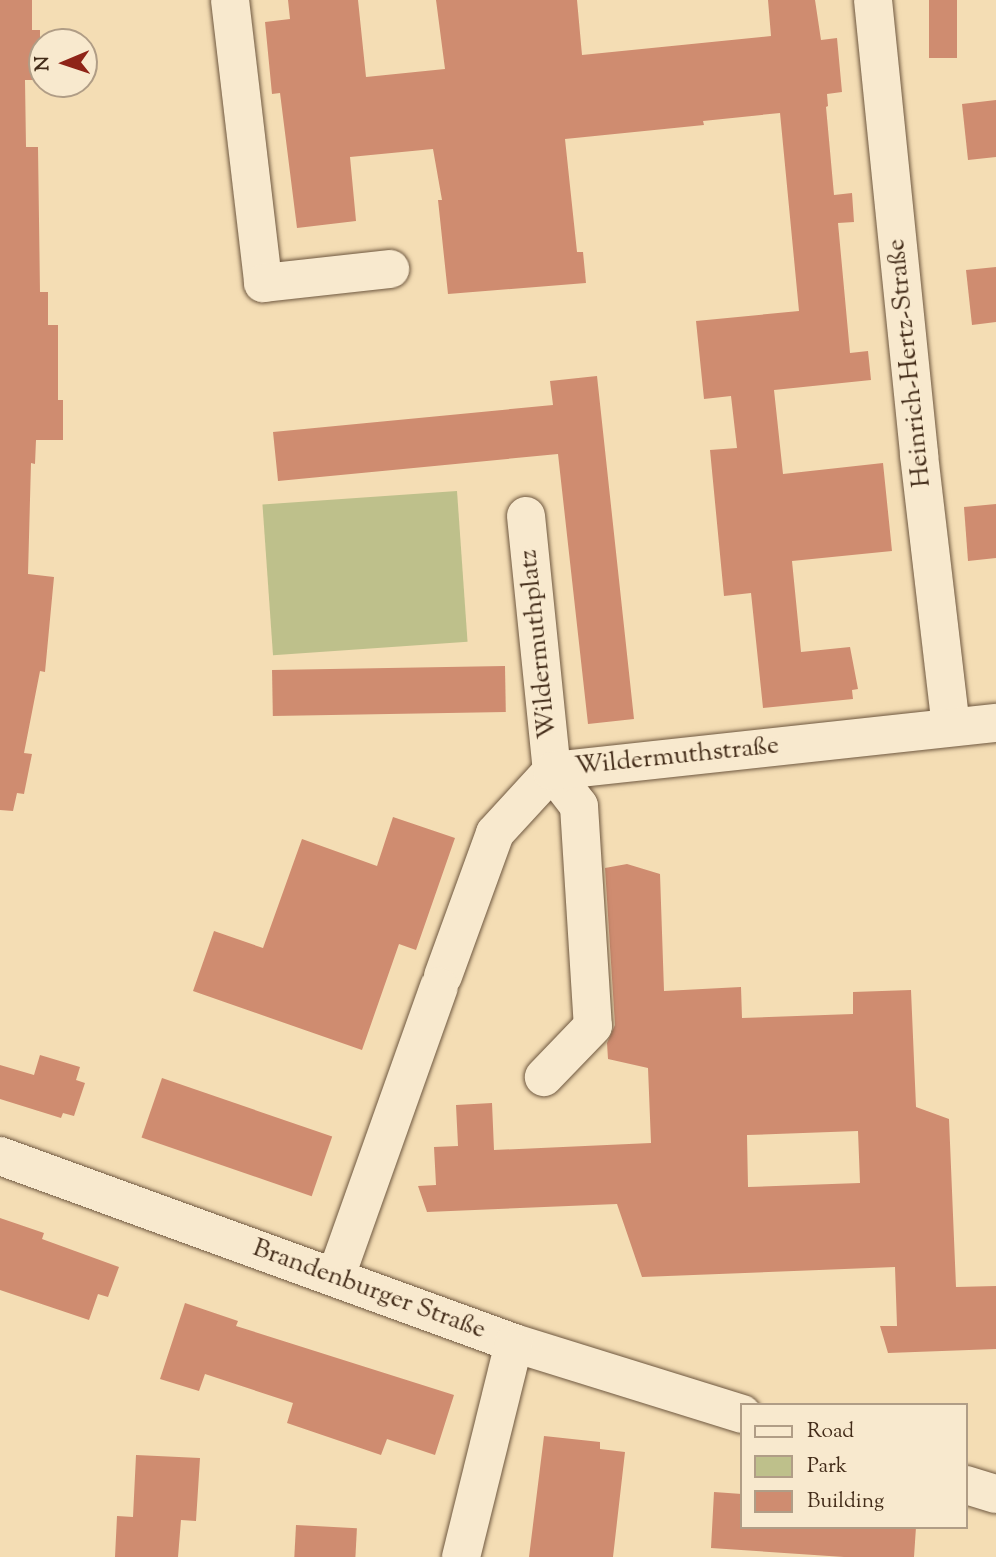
<!DOCTYPE html>
<meta charset="utf-8">
<style>
body{margin:0}
#map{position:relative;width:996px;height:1557px;overflow:hidden;background:#f4ddb4;font-family:"Sorts Mill Goudy",serif}
div>[style]{position:absolute}
[style*='--x']{left:calc(var(--x)*1px);top:calc(var(--y)*1px);width:calc(var(--w)*1px);rotate:calc(var(--a)*1deg)}
.green>*{inset:0;background:#bec08b;transform-origin:0 0}
.building>*{inset:0;background:#cf8c70;transform-origin:0 0}
.roads{filter:drop-shadow(0 0 2px #6f5840) drop-shadow(0 0 2px #6f5840)}
.minor>*{height:38px;margin:-19px;padding:0 19px;transform-origin:19px;border-radius:19px;background:#f8e9ce}
span{translate:-50% -50%;white-space:nowrap;text-align:center;line-height:1.15;-webkit-text-stroke:5px #f8e9ce;paint-order:stroke}
.street-label{font-size:26px;color:#432c19}
.legend{position:absolute;left:740px;top:1403px;width:228px;height:126px;box-sizing:border-box;background:#f8e9ce;border:2px solid #b09d86;margin:0;padding:9px 12px;list-style:none;font-size:21px;color:#432c19}
.legend li{display:flex;align-items:center;gap:14px;height:35px}
.legend b{width:35px;border:2px solid #b09d86}
.north{position:absolute;left:28px;top:28px;width:70px;height:70px;box-sizing:border-box;background:#f8e9ce;border:2px solid #b09d86;border-radius:50%;rotate:268deg;font-size:19px;font-weight:700;line-height:28px;text-align:center;color:#432c19}
.north::after{content:'';display:block;margin:auto;width:24px;height:32px;background:#8f2418;clip-path:polygon(50% 0,100% 100%,50% 72%,0 100%)}
</style>
<div id="map">
<div class="green">
<div style="left:457px;top:491px;width:151px;height:195px;rotate:86deg"></div>
</div>
<div class="building">
<div style="clip-path:polygon(0 0,32px 0,32px 30px,40px 30px,40px 80px,25px 80px,26px 147px,38px 147px,40px 292px,48px 292px,48px 325px,58px 325px,58px 400px,63px 400px,63px 440px,36px 440px,35px 464px,31px 463px,28px 574px,54px 577px,45px 672px,40px 671px,24px 753px,32px 754px,24px 794px,17px 793px,13px 811px,0 810px)"></div>
<div style="clip-path:polygon(288px 0,358px 0,366px 77px,445px 69px,436px 0,577px 0,582px 55px,771px 36px,768px 0,815px 0,821px 40px,837px 38px,842px 92px,827px 94px,828px 106px,826px 107px,834px 195px,852px 193px,854px 222px,838px 223px,850px 353px,868px 351px,871px 380px,774px 390px,783px 474px,883px 463px,892px 551px,792px 561px,801px 652px,850px 647px,858px 689px,852px 690px,853px 699px,763px 708px,751px 593px,724px 596px,710px 450px,737px 448px,731px 396px,704px 399px,696px 321px,799px 311px,780px 113px,703px 121px,704px 125px,565px 139px,577px 252px,583px 252px,586px 283px,448px 294px,438px 200px,442px 200px,433px 149px,350px 157px,356px 221px,297px 228px,280px 93px,272px 94px,265px 22px,290px 19px)"></div>
<div style="left:929px;top:0;width:28px;height:58px"></div>
<div style="clip-path:polygon(996px 100px,996px 157px,968px 160px,962px 104px)"></div>
<div style="clip-path:polygon(996px 267px,996px 322px,972px 325px,966px 270px)"></div>
<div style="clip-path:polygon(597px 376px,634px 719px,588px 724px,558px 454px,278px 481px,273px 432px,553px 405px,550px 381px)"></div>
<div style="clip-path:polygon(996px 504px,996px 558px,968px 561px,964px 507px)"></div>
<div style="left:505px;top:666px;width:46px;height:233px;rotate:89deg"></div>
<div style="clip-path:polygon(393px 817px,455px 838px,416px 950px,399px 944px,362px 1050px,193px 991px,214px 931px,263px 948px,302px 839px,377px 866px)"></div>
<div style="clip-path:polygon(evenodd,627px 864px,660px 874px,664px 991px,741px 987px,742px 1018px,853px 1014px,853px 992px,911px 990px,916px 1107px,949px 1119px,956px 1287px,996px 1286px,996px 1349px,888px 1353px,880px 1326px,897px 1326px,895px 1267px,642px 1277px,617px 1204px,427px 1212px,418px 1186px,436px 1185px,434px 1147px,458px 1146px,456px 1105px,492px 1103px,494px 1150px,651px 1143px,648px 1068px,608px 1059px,607px 1043px,615px 1025px,605px 868px,627px 864px,858px 1131px,860px 1183px,748px 1187px,747px 1135px,858px 1131px)"></div>
<div style="clip-path:polygon(40px 1055px,80px 1067px,76px 1080px,85px 1083px,74px 1116px,63px 1113px,61px 1118px,0 1099px,0 1065px,34px 1075px)"></div>
<div style="left:162px;top:1078px;width:180px;height:63px;rotate:19deg"></div>
<div style="clip-path:polygon(0 1218px,44px 1233px,42px 1239px,119px 1267px,108px 1297px,98px 1294px,89px 1320px,0 1290px)"></div>
<div style="clip-path:polygon(185px 1303px,238px 1321px,236px 1326px,454px 1395px,435px 1455px,387px 1439px,381px 1455px,287px 1423px,293px 1403px,205px 1374px,199px 1391px,160px 1379px)"></div>
<div style="clip-path:polygon(544px 1436px,600px 1442px,600px 1449px,625px 1452px,613px 1557px,529px 1557px)"></div>
<div style="clip-path:polygon(136px 1455px,200px 1458px,196px 1521px,181px 1520px,178px 1557px,115px 1557px,117px 1516px,133px 1517px)"></div>
<div style="clip-path:polygon(714px 1492px,742px 1494px,742px 1527px,916px 1527px,914px 1557px,844px 1557px,711px 1548px)"></div>
<div style="left:296px;top:1525px;width:61px;height:32px;rotate:3deg"></div>
</div>
<div class="roads">
<div class="minor">
<div style="--x:230;--y:0;--w:285;--a:83.3"></div>
<div style="--x:263;--y:283;--w:128;--a:-6.3"></div>
<div style="--x:873;--y:0;--w:457;--a:84.2"></div>
<div style="--x:919;--y:455;--w:273;--a:83.3"></div>
<div style="--x:526;--y:516;--w:256;--a:84.2"></div>
<div style="--x:552;--y:771;--w:44;--a:52.4"></div>
<div style="--x:579;--y:806;--w:220;--a:86.4"></div>
<div style="--x:593;--y:1026;--w:71;--a:133.9"></div>
<div style="--x:443;--y:976;--w:152;--a:-70"></div>
<div style="--x:495;--y:833;--w:84;--a:-47.4"></div>
<div style="--x:552;--y:771;--w:447;--a:-6.2"></div>
<div style="--x:0;--y:1156;--w:547;--a:19.99"></div>
<div style="--x:514;--y:1343;--w:239;--a:17.3"></div>
<div style="--x:336;--y:1276;--w:307;--a:-70.4"></div>
<div style="--x:966;--y:1485;--w:31;--a:17"></div>
<div style="--x:461;--y:1557;--w:220;--a:-76.1"></div>
</div>
</div>
<div class="street-label">
<span style="left:910px;top:363px;rotate:-96deg">Heinrich-Hertz-Straße</span>
<span style="left:539px;top:644px;rotate:-96deg">Wildermuthplatz</span>
<span style="left:677px;top:757px;rotate:-6deg">Wildermuthstraße</span>
<span style="left:369px;top:1290px;rotate:20deg">Brandenburger Straße</span>
</div>
<ul class="legend">
<li><b style="height:9px;background:#f8e9ce"></b>Road</li>
<li><b style="height:19px;background:#bec08b"></b>Park</li>
<li><b style="height:19px;background:#cf8c70"></b>Building</li>
</ul>
<div class="north">N</div>
</div>
